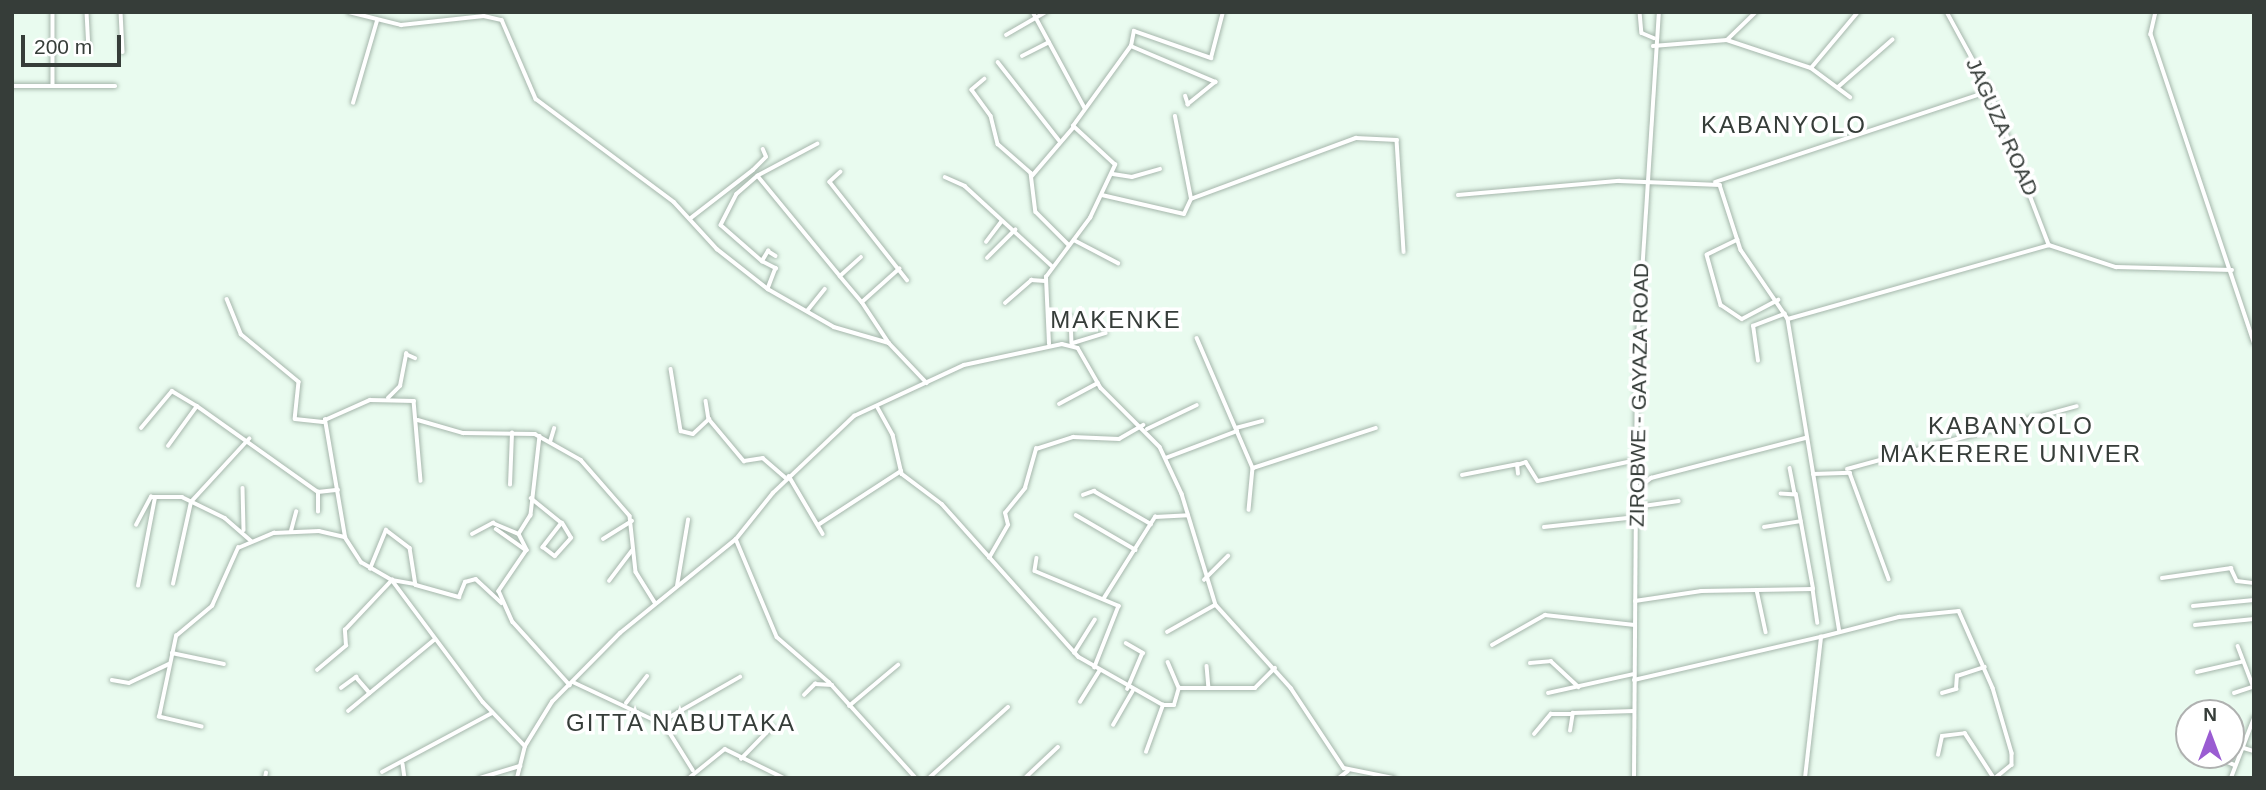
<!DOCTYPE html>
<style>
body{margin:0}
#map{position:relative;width:2266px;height:790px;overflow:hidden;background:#e9fbef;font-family:Helvetica,sans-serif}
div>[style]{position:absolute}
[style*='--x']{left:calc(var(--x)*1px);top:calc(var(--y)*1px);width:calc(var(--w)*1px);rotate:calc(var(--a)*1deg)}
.roads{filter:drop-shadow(0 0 2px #a5b6ab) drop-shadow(0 0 2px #a5b6ab)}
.minor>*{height:3.5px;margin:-1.75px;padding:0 1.75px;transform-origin:1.75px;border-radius:1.75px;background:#fff}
span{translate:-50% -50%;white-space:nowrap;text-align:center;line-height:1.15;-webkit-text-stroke:7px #fff;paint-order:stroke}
.street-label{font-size:21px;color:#363d39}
.quarter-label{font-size:24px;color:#363d39;letter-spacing:2px}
.frame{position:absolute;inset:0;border:14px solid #363d39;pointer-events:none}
.north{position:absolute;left:2175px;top:699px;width:70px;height:70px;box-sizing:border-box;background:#fff;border:2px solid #afb1b0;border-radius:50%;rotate:0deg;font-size:19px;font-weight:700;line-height:28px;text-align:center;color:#363d39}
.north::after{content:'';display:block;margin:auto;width:24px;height:32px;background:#9a5cd2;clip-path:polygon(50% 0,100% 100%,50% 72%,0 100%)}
.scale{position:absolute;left:21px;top:35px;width:100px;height:32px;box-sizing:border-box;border:4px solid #363d39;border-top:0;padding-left:9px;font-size:21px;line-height:24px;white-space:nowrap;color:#363d39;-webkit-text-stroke:5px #fff;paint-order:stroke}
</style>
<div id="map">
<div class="roads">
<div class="minor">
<div style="--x:53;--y:12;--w:72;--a:90"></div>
<div style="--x:87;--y:12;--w:37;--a:87"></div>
<div style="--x:121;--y:12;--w:40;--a:87.1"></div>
<div style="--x:349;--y:12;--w:54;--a:14"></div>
<div style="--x:401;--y:25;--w:83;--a:-6.2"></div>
<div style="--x:484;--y:16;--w:18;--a:13"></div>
<div style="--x:502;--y:20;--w:86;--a:66.7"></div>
<div style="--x:536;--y:99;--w:172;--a:36.7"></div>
<div style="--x:674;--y:202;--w:64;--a:47.5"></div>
<div style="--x:717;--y:249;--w:65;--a:38.1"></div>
<div style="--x:768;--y:289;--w:76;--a:29.9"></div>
<div style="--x:834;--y:327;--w:57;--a:16.2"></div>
<div style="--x:889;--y:343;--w:55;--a:46.5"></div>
<div style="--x:1033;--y:12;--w:109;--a:61.6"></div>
<div style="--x:1640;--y:12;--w:21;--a:85"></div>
<div style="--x:1642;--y:33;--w:13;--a:23"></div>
<div style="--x:1947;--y:12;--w:90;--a:61.4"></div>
<div style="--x:1990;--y:91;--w:165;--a:69"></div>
<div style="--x:2156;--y:12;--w:23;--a:103"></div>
<div style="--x:2151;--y:34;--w:325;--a:71.5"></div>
<div style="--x:1006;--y:35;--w:46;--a:-29.9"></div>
<div style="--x:1727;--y:40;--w:40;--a:-44"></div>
<div style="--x:1131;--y:46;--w:92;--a:23"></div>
<div style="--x:1216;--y:82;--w:36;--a:141"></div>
<div style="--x:1188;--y:105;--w:9;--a:-108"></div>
<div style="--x:1653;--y:46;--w:74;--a:-4.6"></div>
<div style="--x:1727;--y:40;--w:89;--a:18.4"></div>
<div style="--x:1811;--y:68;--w:73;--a:-50"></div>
<div style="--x:1022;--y:56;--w:30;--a:-27"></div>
<div style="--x:998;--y:62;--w:99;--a:52"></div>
<div style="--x:1811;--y:68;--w:49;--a:36.6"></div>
<div style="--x:985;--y:79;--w:17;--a:140"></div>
<div style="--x:972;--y:90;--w:32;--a:54"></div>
<div style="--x:991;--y:116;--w:29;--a:76"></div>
<div style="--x:998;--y:144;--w:44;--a:41.3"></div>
<div style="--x:1031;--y:173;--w:39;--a:83"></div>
<div style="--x:1036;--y:212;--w:47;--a:45"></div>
<div style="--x:12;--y:86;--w:103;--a:0"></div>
<div style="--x:1838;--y:87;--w:72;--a:-41"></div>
<div style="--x:353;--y:103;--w:85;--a:-73.7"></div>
<div style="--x:818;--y:144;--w:68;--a:151.9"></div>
<div style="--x:758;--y:176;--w:129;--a:50.6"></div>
<div style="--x:840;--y:276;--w:28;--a:-42"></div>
<div style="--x:841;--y:172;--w:15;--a:138"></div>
<div style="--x:830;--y:182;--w:125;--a:51.8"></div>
<div style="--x:1113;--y:174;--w:19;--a:9"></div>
<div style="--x:1132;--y:177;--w:29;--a:-16"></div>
<div style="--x:758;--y:176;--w:28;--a:139"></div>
<div style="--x:737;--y:194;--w:35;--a:117"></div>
<div style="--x:721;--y:225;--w:55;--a:41.3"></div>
<div style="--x:762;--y:261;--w:12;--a:-59"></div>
<div style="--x:768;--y:251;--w:9;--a:32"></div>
<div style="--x:1032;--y:176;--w:63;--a:-49.5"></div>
<div style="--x:945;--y:177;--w:22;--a:24"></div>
<div style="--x:965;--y:186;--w:118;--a:42.6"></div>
<div style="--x:1715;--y:182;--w:290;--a:-18.3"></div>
<div style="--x:1102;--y:195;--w:84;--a:13"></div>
<div style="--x:1184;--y:214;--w:17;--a:-65"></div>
<div style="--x:1191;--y:199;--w:84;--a:-101"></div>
<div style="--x:1458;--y:195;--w:162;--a:-5"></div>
<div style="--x:1619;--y:181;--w:101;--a:2.3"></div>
<div style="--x:1720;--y:185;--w:68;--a:72.1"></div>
<div style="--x:1741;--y:250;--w:83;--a:55.7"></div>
<div style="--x:1788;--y:319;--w:317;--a:80.6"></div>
<div style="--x:1191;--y:199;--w:176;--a:-20.3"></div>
<div style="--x:1356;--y:138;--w:41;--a:2.8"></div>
<div style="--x:1397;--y:140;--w:112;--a:86.4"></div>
<div style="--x:691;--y:218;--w:78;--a:-37.7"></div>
<div style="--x:753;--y:170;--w:18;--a:-45"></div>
<div style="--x:766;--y:157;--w:8;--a:-113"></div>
<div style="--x:1074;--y:240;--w:50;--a:27.6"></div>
<div style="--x:1738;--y:240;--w:34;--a:154"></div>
<div style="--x:1707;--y:255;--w:52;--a:74.4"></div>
<div style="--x:1721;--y:305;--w:25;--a:34"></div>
<div style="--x:1742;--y:319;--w:41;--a:-27.8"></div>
<div style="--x:986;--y:242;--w:26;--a:-53"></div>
<div style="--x:987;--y:258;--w:40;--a:-45"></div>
<div style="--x:762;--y:261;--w:16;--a:27"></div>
<div style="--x:776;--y:268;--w:22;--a:111"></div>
<div style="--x:840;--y:276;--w:34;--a:50"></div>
<div style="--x:862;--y:302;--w:50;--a:-41.7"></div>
<div style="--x:227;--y:299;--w:38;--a:68"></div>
<div style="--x:241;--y:334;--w:75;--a:39.6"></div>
<div style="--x:299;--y:382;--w:37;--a:96"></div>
<div style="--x:295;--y:419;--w:28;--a:6"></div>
<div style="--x:862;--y:302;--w:49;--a:56.6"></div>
<div style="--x:1005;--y:303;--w:35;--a:-41"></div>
<div style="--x:1031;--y:280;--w:14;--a:4"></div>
<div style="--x:807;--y:311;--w:28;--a:-51"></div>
<div style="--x:1071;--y:316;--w:27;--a:88"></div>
<div style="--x:1788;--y:319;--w:271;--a:-15.8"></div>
<div style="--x:2049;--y:245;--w:71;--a:18.2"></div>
<div style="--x:2116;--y:267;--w:116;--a:1.5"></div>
<div style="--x:1197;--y:338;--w:142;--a:66.7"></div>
<div style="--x:1253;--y:468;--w:42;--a:95.4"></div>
<div style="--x:1073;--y:343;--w:34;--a:-17"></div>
<div style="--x:1049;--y:344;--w:67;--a:-92.6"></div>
<div style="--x:1046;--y:277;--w:74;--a:-53.3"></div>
<div style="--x:1090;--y:218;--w:59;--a:-64.7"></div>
<div style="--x:1115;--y:165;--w:57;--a:-137.1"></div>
<div style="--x:1073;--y:126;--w:99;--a:-54.1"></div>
<div style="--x:1131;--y:46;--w:15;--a:-79"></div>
<div style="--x:1134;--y:31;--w:82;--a:19.3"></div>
<div style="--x:1211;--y:58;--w:48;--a:-75.4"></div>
<div style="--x:1758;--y:361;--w:35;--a:-98"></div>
<div style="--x:1753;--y:326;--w:34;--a:-21"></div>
<div style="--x:671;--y:369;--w:63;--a:80.8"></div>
<div style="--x:681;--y:431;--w:12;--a:14"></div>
<div style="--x:693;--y:434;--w:22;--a:-43"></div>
<div style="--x:388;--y:398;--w:17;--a:-45"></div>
<div style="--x:400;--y:386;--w:33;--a:-79"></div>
<div style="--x:406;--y:354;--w:10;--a:24"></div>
<div style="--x:706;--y:401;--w:18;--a:81"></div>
<div style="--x:709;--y:419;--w:55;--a:50.2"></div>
<div style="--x:744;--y:461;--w:19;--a:-9"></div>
<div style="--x:763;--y:458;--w:32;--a:41"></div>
<div style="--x:1059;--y:404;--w:44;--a:-28.3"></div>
<div style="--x:877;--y:406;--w:33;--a:61"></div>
<div style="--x:893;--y:435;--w:40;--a:77"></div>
<div style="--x:902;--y:474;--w:50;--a:36.9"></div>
<div style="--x:942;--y:504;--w:205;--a:48.2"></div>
<div style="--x:1079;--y:657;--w:97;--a:29.7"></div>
<div style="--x:1163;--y:705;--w:11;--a:0"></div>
<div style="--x:1174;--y:705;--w:18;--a:-74"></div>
<div style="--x:418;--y:420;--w:47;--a:16.1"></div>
<div style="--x:463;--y:433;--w:72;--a:0.8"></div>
<div style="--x:535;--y:434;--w:53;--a:29.5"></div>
<div style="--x:581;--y:460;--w:74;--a:48.8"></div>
<div style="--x:630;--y:516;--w:56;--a:83.9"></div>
<div style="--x:636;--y:572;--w:36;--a:58"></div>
<div style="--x:141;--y:428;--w:48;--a:-50"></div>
<div style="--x:172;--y:391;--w:29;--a:31"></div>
<div style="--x:1236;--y:428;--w:27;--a:-15"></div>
<div style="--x:1147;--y:429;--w:55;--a:-25.6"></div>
<div style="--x:540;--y:436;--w:80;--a:96.5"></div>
<div style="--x:531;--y:515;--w:22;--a:122"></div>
<div style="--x:519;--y:534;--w:18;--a:63"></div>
<div style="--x:527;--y:550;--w:50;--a:124.3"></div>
<div style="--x:499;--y:591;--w:34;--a:66"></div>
<div style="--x:513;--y:622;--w:85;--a:47.9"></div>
<div style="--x:550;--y:442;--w:14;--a:-73"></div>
<div style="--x:168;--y:446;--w:49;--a:-54.1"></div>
<div style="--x:197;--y:406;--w:148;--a:35.4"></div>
<div style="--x:318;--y:492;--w:20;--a:-6"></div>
<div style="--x:1166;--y:458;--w:76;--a:-20.8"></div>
<div style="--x:1253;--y:468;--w:129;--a:-18"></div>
<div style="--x:1790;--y:468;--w:25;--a:79"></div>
<div style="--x:1847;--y:469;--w:238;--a:-15.3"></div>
<div style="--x:1518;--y:474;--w:9;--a:-96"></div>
<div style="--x:1517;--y:465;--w:9;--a:-18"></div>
<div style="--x:1526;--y:462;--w:22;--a:58"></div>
<div style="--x:1538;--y:481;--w:96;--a:-12"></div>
<div style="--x:1813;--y:474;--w:37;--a:-2"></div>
<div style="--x:1850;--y:473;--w:113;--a:69.8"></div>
<div style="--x:1462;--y:475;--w:57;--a:-11.1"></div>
<div style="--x:789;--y:476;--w:67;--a:59.6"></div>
<div style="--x:510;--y:485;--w:52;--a:-87.8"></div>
<div style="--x:243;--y:488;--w:42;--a:88.6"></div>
<div style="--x:1637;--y:489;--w:18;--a:-38"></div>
<div style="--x:1651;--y:478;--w:160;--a:-14.5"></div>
<div style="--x:1083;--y:495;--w:12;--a:-20"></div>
<div style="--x:1094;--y:491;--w:66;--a:30.1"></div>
<div style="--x:531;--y:498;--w:40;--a:39"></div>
<div style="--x:562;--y:523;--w:31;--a:128"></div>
<div style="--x:543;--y:547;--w:15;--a:37"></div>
<div style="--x:555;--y:556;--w:24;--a:-48"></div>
<div style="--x:571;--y:538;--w:17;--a:-121"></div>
<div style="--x:1636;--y:507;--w:43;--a:-7.9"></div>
<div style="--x:318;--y:512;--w:20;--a:-90"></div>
<div style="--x:1076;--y:515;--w:69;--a:30.3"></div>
<div style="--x:136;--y:525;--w:32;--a:-62"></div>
<div style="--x:151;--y:497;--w:31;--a:0"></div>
<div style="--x:182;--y:497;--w:48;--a:26"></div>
<div style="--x:225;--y:518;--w:35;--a:41"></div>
<div style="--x:818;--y:525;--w:99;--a:-33"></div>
<div style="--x:1544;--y:527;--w:93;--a:-6.2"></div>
<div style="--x:1764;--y:527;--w:37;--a:-9"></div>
<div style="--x:496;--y:529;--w:35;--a:35"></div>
<div style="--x:291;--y:531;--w:20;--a:-75"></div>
<div style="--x:472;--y:534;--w:24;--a:-28"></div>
<div style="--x:493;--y:523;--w:28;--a:23"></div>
<div style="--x:345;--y:537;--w:119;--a:-99.7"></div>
<div style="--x:325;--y:420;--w:49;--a:-24"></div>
<div style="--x:370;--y:400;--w:44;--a:1.3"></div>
<div style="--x:414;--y:401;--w:80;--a:85"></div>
<div style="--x:603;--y:539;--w:34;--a:-32"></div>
<div style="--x:736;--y:539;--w:106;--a:67.3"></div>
<div style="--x:777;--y:637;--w:69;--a:40.9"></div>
<div style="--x:829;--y:682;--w:130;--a:47.8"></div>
<div style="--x:989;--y:558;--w:38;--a:-60"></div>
<div style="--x:1008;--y:525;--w:12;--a:-104"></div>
<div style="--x:1005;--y:513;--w:32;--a:-51"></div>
<div style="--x:1025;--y:488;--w:41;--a:-74.2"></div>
<div style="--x:1036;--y:449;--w:39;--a:-18"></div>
<div style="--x:1073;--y:437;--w:46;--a:2.5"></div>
<div style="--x:1119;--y:439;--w:28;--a:-30"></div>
<div style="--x:1037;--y:558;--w:13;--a:99"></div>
<div style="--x:1035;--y:571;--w:91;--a:22.6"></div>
<div style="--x:1119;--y:606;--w:66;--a:111.5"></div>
<div style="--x:370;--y:569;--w:42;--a:-67.7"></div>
<div style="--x:386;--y:530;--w:30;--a:37"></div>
<div style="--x:410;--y:548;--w:37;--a:81"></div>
<div style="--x:416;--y:585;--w:45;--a:15.6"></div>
<div style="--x:459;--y:597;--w:16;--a:-68"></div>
<div style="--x:465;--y:582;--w:11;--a:-15"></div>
<div style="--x:476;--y:579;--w:35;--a:43"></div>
<div style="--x:2162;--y:578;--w:70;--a:-8.2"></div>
<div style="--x:2231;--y:568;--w:14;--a:65"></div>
<div style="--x:2237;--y:581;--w:17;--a:7"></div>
<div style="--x:1204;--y:580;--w:34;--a:-45"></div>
<div style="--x:609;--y:581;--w:38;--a:-53"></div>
<div style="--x:173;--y:584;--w:84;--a:-77.6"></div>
<div style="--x:191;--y:502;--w:86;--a:-47.4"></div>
<div style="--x:138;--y:586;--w:90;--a:-79.1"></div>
<div style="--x:677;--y:586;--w:67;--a:-80.5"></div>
<div style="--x:1813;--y:589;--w:34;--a:82"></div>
<div style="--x:1757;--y:590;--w:43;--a:77.9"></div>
<div style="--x:1104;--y:598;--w:96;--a:-57.8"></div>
<div style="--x:1155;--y:517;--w:33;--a:-3"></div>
<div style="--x:1635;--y:601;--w:67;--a:-8.6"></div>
<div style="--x:1701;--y:591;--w:112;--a:-1"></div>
<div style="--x:1813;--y:589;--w:96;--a:-100.3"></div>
<div style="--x:1796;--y:495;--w:15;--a:-176"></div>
<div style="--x:2193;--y:606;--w:61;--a:-5.6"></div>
<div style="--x:2195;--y:625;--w:59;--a:-5.8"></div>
<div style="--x:1167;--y:632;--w:55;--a:-29.4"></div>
<div style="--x:1126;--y:643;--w:20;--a:30"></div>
<div style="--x:1143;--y:653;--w:39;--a:113"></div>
<div style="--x:1492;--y:645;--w:61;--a:-29.5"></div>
<div style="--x:1545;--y:615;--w:90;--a:6.4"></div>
<div style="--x:2238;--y:646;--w:45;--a:69.1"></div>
<div style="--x:172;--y:653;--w:53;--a:11.9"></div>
<div style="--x:1074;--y:653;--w:39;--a:-58"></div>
<div style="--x:1168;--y:662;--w:28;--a:67"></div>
<div style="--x:1179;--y:688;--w:76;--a:0"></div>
<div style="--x:1255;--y:688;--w:28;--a:-45"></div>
<div style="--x:1530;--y:663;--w:21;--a:-5"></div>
<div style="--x:1551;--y:661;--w:38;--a:43"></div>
<div style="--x:1207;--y:666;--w:22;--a:85"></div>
<div style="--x:317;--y:670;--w:38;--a:-40"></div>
<div style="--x:346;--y:646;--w:16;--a:-94"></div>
<div style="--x:345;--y:630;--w:69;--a:-46.8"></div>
<div style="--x:392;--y:580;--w:22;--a:10"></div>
<div style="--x:2197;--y:672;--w:45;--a:-12.8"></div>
<div style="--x:112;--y:680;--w:17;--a:10"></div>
<div style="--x:129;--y:683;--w:44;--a:-25.4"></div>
<div style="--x:1634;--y:680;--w:191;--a:-13"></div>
<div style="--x:573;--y:682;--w:102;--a:25.1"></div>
<div style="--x:665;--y:725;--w:53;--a:58.1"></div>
<div style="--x:341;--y:688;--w:19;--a:-36"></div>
<div style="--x:356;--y:677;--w:21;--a:49"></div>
<div style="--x:1548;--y:693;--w:88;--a:-12.5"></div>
<div style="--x:1942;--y:693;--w:15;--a:-16"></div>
<div style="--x:1956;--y:689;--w:13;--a:-86"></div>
<div style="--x:1957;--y:676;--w:29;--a:-18"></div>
<div style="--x:2234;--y:693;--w:20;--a:-18"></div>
<div style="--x:804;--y:695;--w:16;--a:-45"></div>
<div style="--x:815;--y:684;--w:17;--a:3"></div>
<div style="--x:1080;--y:702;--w:36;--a:-58"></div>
<div style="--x:626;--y:703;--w:34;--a:-52"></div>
<div style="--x:849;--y:706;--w:64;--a:-39.9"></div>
<div style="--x:348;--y:711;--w:112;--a:-39.5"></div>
<div style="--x:661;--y:722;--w:91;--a:-29.7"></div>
<div style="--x:1113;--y:725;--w:39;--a:-60"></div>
<div style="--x:202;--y:727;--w:44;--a:-166.9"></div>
<div style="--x:159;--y:717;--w:83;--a:-78.1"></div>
<div style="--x:176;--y:636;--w:47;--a:-39.8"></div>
<div style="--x:212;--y:606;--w:64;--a:-65.9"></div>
<div style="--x:238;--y:548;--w:39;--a:-23"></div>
<div style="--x:274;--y:533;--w:45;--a:-2.5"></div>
<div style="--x:319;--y:531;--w:27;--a:13"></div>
<div style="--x:345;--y:537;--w:30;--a:57"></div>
<div style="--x:361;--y:562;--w:36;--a:30"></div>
<div style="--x:392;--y:580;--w:152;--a:53.3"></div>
<div style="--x:483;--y:702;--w:61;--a:46.3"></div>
<div style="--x:1570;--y:731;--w:18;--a:-81"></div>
<div style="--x:1573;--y:713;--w:61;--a:-1.9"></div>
<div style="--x:1534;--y:734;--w:26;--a:-50"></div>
<div style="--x:1551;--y:714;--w:20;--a:0"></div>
<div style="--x:2244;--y:748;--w:10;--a:17"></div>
<div style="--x:2184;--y:751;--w:5;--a:22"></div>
<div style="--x:1146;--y:752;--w:50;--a:-70.1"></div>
<div style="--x:1938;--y:755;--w:19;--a:-78"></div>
<div style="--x:1942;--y:736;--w:23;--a:-7"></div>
<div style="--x:1965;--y:733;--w:54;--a:57.2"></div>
<div style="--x:2195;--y:755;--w:9;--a:0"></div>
<div style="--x:2211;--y:755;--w:25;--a:23"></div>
<div style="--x:741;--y:759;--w:45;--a:-45.9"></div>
<div style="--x:403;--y:764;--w:14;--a:82"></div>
<div style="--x:382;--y:772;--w:125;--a:-28.2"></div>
<div style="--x:265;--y:778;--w:5;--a:-79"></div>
<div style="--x:480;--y:778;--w:42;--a:-16.7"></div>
<div style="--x:517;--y:778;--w:33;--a:-76"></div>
<div style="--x:525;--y:746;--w:52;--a:-58.5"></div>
<div style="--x:552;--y:702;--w:97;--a:-45.4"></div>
<div style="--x:620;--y:633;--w:149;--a:-39"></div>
<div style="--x:736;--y:539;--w:59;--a:-51.2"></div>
<div style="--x:773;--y:493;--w:112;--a:-43.5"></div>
<div style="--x:854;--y:416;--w:121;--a:-24.9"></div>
<div style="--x:964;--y:365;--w:100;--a:-12.1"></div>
<div style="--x:1062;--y:344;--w:16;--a:14"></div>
<div style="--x:1078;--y:348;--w:46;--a:60.1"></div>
<div style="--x:1101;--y:388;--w:83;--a:45"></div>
<div style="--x:1160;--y:447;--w:52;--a:64.9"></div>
<div style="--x:1182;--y:494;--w:116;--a:73"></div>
<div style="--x:1216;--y:605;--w:112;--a:47.9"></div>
<div style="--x:1291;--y:688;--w:96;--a:56.5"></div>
<div style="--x:1344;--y:768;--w:51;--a:11.3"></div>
<div style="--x:689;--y:778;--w:46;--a:-38.9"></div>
<div style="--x:725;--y:749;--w:66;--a:26.2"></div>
<div style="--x:929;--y:778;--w:106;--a:-41.9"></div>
<div style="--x:1025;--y:778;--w:45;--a:-43.2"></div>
<div style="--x:1339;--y:778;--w:11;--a:-38"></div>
<div style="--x:1634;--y:778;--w:427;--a:-89.6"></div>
<div style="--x:1637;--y:351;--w:340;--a:-86.3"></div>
<div style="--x:1805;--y:778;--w:142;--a:-83.5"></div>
<div style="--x:1821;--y:637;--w:81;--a:-14.4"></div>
<div style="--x:1899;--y:617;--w:60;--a:-5.7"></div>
<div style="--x:1959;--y:611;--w:84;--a:66.2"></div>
<div style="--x:1993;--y:688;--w:68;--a:73.7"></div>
<div style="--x:2012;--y:753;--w:12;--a:90"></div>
<div style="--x:2012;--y:765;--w:21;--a:141"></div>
<div style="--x:2231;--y:778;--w:64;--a:-69"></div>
</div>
</div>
<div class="street-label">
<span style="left:2002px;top:127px;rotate:66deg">JAGUZA ROAD</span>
<span style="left:1639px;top:395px;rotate:-89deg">ZIROBWE - GAYAZA ROAD</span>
</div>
<div class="quarter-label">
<span style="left:1784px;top:125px">KABANYOLO</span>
<span style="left:1116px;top:320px">MAKENKE</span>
<span style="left:2011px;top:440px">KABANYOLO<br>MAKERERE UNIVER</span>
<span style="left:681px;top:723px">GITTA NABUTAKA</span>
</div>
<div class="frame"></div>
<div class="north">N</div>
<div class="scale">200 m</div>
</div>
